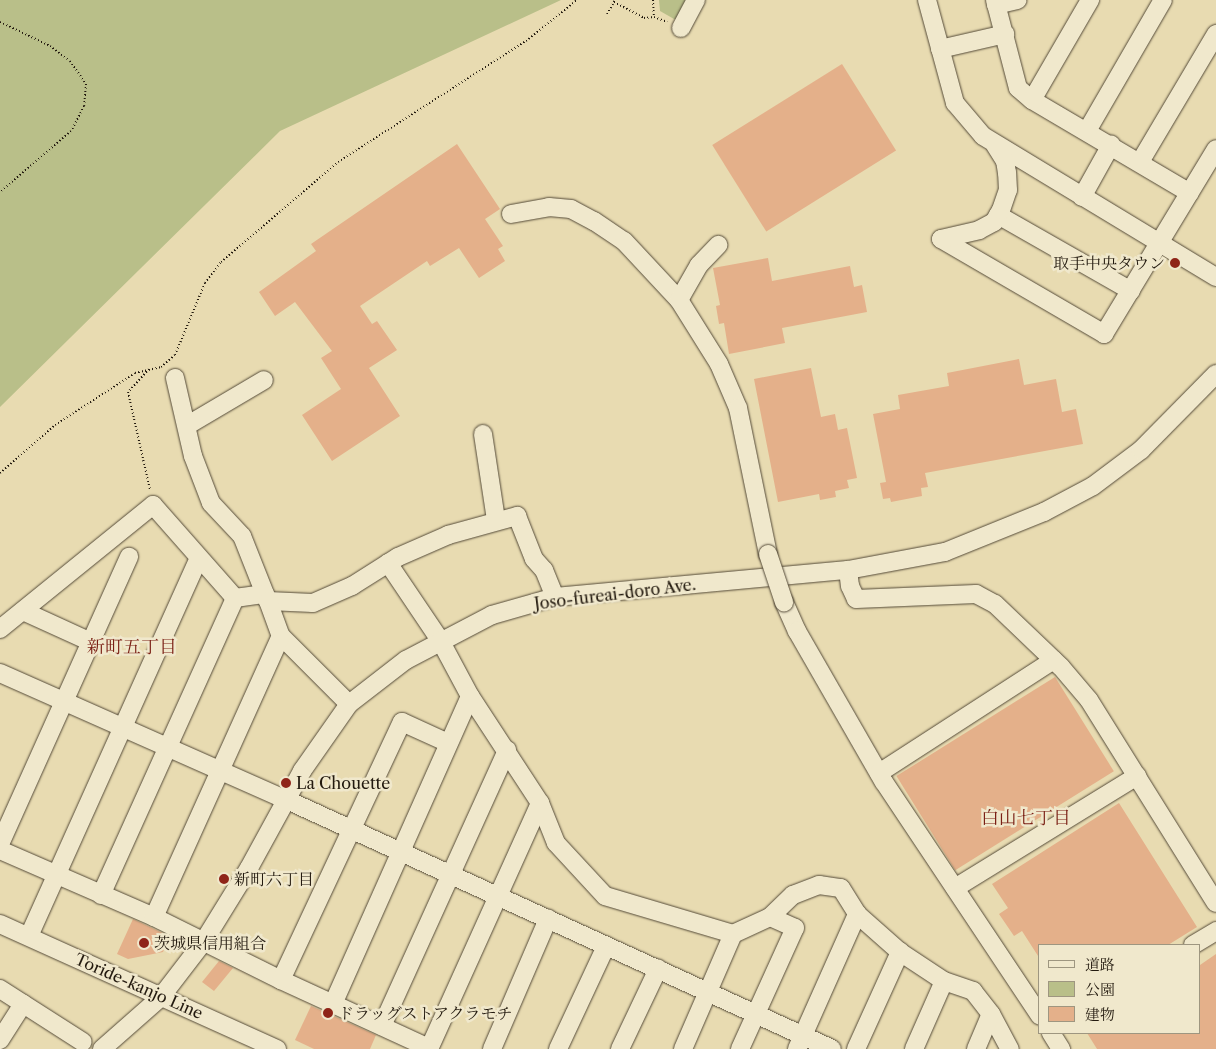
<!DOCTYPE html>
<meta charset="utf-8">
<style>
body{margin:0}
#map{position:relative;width:1216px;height:1049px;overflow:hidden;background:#e8dbb1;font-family:"Libre Caslon Text","Noto Serif JP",serif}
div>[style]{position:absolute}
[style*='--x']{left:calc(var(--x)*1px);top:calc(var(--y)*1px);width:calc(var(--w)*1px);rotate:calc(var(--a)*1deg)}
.green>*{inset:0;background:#b9bf89}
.building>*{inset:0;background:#e4b08a;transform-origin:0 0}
.path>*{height:2px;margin-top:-1px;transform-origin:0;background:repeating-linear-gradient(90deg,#231a0f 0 1px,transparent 0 3.5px)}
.roads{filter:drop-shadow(0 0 1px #544a38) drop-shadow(0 0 1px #544a38)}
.minor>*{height:18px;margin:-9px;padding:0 9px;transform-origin:9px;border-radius:9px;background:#f0e8cc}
.bridges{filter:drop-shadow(0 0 1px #544a38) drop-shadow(0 0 1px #544a38)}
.minor-bridge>*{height:18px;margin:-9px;padding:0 9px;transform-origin:9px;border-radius:9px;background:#f0e8cc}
.dots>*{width:14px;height:14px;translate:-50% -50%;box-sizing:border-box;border:2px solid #f0e8cc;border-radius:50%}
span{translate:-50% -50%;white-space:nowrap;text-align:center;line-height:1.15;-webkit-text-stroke:5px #f0e8cc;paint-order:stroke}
.poi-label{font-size:16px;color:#231a0f}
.right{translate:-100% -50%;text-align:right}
.left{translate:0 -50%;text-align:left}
.street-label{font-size:16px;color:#231a0f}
.neighbourhood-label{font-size:18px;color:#7a1f14}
.legend{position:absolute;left:1038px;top:944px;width:162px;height:90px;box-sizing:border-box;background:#f0e8cc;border:1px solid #9e9680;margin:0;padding:6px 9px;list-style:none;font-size:15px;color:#231a0f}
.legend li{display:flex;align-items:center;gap:10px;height:25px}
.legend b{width:25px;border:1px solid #9e9680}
</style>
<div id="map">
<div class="green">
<div style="clip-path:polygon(0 0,561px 0,280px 131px,0 407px)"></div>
<div style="clip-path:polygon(659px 0,689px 0,679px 19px,674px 19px,660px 11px)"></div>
</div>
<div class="building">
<div style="left:842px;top:64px;width:102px;height:153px;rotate:58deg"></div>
<div style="clip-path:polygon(457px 144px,500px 209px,485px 219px,503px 246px,498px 249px,505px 261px,479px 278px,459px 248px,430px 266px,427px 261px,360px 306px,372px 324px,377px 321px,397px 350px,369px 368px,400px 416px,332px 461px,302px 415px,341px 389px,321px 358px,332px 351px,295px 302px,275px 316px,259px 292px,316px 251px,311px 244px)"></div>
<div style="clip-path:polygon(768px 258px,772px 281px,850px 266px,854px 287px,862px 285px,867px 312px,782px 328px,785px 343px,729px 354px,724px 323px,719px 324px,716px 306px,720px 305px,713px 268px)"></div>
<div style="clip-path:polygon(1019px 359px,1024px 385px,1056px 379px,1062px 412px,1076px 409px,1083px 444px,925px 473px,928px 487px,921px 488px,922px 496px,891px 502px,890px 498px,883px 499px,880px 483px,886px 482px,873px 414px,900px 409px,898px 395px,949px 386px,947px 373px)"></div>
<div style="clip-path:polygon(811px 368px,821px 417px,835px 414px,838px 430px,847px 428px,857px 478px,847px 480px,849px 488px,835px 491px,836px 497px,820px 500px,819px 494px,778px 502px,754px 379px)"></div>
<div style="left:1055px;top:677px;width:111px;height:187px;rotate:58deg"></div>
<div style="clip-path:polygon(1119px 803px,1197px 927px,1168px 945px,1040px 945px,1040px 959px,1022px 931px,1014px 936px,999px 914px,1008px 908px,992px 884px)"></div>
<div style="clip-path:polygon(133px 919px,169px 936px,163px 952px,128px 959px,117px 954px)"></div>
<div style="clip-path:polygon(1216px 954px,1216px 1049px,1097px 1049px,1087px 1033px,1200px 1033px,1200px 965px)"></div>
<div style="clip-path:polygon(219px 961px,233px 968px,214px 991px,202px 982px)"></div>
<div style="clip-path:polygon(311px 1006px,376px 1035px,370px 1049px,314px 1049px,295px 1040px)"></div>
</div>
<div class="path">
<div style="--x:653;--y:0;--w:17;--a:87"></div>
<div style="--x:614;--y:2;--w:34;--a:28"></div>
<div style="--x:644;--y:18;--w:10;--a:-6"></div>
<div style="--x:654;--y:17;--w:14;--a:21"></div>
<div style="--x:607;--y:14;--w:16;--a:-60"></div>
<div style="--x:0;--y:22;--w:55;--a:25.6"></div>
<div style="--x:50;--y:46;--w:25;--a:37"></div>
<div style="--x:70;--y:61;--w:28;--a:55"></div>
<div style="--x:86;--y:84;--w:22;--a:95"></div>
<div style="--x:84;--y:106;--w:28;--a:117"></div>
<div style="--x:71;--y:131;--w:94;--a:139.3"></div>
<div style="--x:161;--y:367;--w:18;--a:-41"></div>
<div style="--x:175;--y:355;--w:78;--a:-67.4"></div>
<div style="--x:205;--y:283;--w:26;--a:-53"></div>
<div style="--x:221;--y:262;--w:154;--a:-40.5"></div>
<div style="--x:338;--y:162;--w:224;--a:-32.8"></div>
<div style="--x:526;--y:41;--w:65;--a:-38.8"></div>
<div style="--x:149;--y:369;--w:31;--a:132"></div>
<div style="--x:128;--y:392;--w:100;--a:77.3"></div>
<div style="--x:0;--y:473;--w:73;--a:-41.1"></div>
<div style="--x:55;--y:425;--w:95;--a:-33"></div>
<div style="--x:135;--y:373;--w:27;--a:-13"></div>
</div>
<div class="roads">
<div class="minor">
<div style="--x:927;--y:0;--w:107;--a:74.8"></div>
<div style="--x:955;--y:103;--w:43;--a:49.7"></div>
<div style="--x:983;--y:136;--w:272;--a:31.2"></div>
<div style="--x:995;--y:0;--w:91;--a:75.4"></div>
<div style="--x:1018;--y:88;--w:18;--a:41"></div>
<div style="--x:1032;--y:100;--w:183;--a:30.5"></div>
<div style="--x:996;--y:5;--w:22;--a:-13"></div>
<div style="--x:681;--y:28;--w:32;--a:-62"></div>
<div style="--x:940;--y:49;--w:67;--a:-13"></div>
<div style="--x:1032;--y:100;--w:116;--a:-59.9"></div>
<div style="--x:1087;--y:131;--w:151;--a:-59.9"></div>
<div style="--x:1140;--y:162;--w:149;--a:-59.3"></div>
<div style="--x:1082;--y:197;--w:60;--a:-60.9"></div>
<div style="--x:511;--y:214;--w:39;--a:-10"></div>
<div style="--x:549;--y:207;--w:22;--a:5"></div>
<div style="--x:571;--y:209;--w:26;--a:28"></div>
<div style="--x:594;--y:221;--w:36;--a:34"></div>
<div style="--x:624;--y:241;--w:81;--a:47"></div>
<div style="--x:679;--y:300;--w:75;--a:58"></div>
<div style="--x:719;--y:364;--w:48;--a:66.6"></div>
<div style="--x:738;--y:408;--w:149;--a:78.4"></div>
<div style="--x:998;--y:215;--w:153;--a:29.7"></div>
<div style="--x:941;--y:239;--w:189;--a:30.2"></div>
<div style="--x:1104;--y:334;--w:216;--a:-58.8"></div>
<div style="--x:941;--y:239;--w:39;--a:-13"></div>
<div style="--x:979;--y:230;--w:17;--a:-28"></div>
<div style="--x:994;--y:222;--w:14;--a:-60"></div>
<div style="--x:1001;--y:210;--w:21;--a:-71"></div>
<div style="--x:1008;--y:190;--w:17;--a:-93"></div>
<div style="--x:1007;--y:173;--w:12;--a:-99"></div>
<div style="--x:1005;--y:161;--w:19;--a:-122"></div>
<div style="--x:679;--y:300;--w:40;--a:-60.3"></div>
<div style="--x:699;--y:265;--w:28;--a:-46"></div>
<div style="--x:175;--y:378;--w:80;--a:77"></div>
<div style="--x:193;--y:456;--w:50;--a:69"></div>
<div style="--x:211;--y:503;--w:45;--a:46.8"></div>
<div style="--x:242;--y:536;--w:62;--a:68.4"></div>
<div style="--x:188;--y:425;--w:88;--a:-30.6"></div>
<div style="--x:483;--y:434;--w:87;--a:81.4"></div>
<div style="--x:388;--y:563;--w:93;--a:56"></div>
<div style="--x:440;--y:640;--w:64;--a:61.8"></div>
<div style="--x:470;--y:696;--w:128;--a:56.8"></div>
<div style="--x:540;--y:803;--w:43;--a:68.2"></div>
<div style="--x:556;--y:843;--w:72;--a:47.2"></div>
<div style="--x:605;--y:896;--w:134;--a:16.5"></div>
<div style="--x:733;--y:934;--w:41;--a:-24.7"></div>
<div style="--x:770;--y:917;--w:32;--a:-44"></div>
<div style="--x:793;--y:895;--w:28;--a:-21"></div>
<div style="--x:819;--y:885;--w:22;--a:8"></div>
<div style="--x:841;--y:888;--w:31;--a:58"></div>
<div style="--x:857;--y:914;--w:57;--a:41.5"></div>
<div style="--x:900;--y:952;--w:53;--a:33.4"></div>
<div style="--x:944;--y:981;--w:31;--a:19"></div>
<div style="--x:973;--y:991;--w:29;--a:52"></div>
<div style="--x:991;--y:1014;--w:40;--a:62"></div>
<div style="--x:848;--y:570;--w:16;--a:83"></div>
<div style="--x:850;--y:586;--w:14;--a:65"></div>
<div style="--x:856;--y:599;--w:120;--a:-2.4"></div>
<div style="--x:976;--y:594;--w:21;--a:28"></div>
<div style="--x:995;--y:604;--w:91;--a:43.7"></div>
<div style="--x:1061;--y:667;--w:43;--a:49.7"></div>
<div style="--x:1089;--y:700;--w:239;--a:58"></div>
<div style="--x:235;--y:598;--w:30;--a:-8"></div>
<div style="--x:265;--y:594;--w:8;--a:67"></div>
<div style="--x:268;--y:601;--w:45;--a:2.5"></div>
<div style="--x:313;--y:603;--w:43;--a:-23.6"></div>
<div style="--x:352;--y:586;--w:54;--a:-32.2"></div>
<div style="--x:398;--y:557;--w:55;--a:-23.7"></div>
<div style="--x:448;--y:535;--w:72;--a:-15.4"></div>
<div style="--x:517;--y:516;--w:46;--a:68.4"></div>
<div style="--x:534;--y:559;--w:15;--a:48"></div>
<div style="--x:544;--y:570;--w:29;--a:68"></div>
<div style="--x:268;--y:601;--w:37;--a:70"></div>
<div style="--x:281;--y:636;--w:96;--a:45"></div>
<div style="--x:784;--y:602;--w:32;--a:66"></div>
<div style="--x:797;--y:631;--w:174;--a:60.1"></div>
<div style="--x:884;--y:782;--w:281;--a:56.3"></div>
<div style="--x:23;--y:611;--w:75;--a:24.5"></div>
<div style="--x:0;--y:629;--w:197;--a:-39"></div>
<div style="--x:153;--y:505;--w:124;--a:48.6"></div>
<div style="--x:0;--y:673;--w:314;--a:23.9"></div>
<div style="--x:287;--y:800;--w:599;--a:24.55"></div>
<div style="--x:879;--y:773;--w:208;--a:-32.9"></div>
<div style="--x:0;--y:844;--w:315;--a:-65.8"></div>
<div style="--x:0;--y:850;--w:168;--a:23.5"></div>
<div style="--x:154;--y:917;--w:142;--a:26.4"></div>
<div style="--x:281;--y:980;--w:163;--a:24.7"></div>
<div style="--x:955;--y:888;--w:214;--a:-31.6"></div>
<div style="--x:101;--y:895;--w:326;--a:-65.7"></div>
<div style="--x:154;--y:917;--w:308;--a:-65.7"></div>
<div style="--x:0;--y:924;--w:304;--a:24.3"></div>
<div style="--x:29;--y:936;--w:414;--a:-65.8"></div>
<div style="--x:1193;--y:945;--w:27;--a:-31"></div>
<div style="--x:281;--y:980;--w:285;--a:-64.9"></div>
<div style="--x:402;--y:722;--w:51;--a:24.5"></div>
<div style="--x:0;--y:989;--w:98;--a:32.6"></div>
<div style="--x:333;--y:1004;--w:337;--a:-66"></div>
<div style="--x:382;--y:1026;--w:303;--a:-65.6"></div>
<div style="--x:1051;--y:1033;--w:19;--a:58"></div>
<div style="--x:0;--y:1040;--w:43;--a:-57.4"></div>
<div style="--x:102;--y:1049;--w:79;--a:-41.4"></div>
<div style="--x:161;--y:997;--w:71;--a:-52.5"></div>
<div style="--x:204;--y:941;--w:86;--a:-58.3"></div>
<div style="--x:249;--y:868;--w:111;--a:-61.3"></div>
<div style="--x:302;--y:771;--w:82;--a:-55"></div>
<div style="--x:349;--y:704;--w:72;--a:-37.7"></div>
<div style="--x:406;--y:660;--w:97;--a:-27.6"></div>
<div style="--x:492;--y:615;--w:66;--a:-15.9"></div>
<div style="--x:555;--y:597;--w:294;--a:-5.3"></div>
<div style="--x:848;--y:570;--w:99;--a:-10.5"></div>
<div style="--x:945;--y:552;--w:107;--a:-22"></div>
<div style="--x:1044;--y:512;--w:55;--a:-28"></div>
<div style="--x:1093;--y:486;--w:60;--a:-36.9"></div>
<div style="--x:1141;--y:450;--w:107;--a:-45.4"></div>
<div style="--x:429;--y:1049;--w:270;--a:-65.7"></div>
<div style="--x:492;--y:1049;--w:142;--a:-66.7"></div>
<div style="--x:558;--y:1049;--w:114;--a:-65"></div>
<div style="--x:620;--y:1049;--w:89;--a:-64.6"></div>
<div style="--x:683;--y:1049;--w:125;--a:-66.5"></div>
<div style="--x:740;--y:1049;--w:133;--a:-65.6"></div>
<div style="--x:795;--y:928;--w:27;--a:-156"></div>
<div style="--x:797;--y:1049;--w:148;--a:-66"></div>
<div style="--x:856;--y:1049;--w:107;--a:-65.6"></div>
<div style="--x:914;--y:1049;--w:74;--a:-66.2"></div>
<div style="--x:976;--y:1049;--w:38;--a:-67"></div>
</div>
</div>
<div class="bridges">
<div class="minor-bridge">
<div style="--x:768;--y:554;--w:51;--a:71.6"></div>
</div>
</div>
<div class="dots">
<div style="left:1175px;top:263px;background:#8f2418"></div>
<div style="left:286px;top:783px;background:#8f2418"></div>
<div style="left:224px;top:879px;background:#8f2418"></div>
<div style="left:144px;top:943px;background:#8f2418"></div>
<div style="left:328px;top:1013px;background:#8f2418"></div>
</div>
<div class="poi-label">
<span class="right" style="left:1165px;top:263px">取手中央タウン</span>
<span class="left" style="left:296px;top:783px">La Chouette</span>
<span class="left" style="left:234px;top:879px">新町六丁目</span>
<span class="left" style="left:154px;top:943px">茨城県信用組合</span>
<span class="left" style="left:338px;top:1013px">ドラッグストアクラモチ</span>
</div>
<div class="street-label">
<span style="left:615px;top:594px;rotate:-7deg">Joso-fureai-doro Ave.</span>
<span style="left:139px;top:986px;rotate:24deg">Toride-kanjo Line</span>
</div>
<div class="neighbourhood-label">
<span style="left:132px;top:647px">新町五丁目</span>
<span style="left:1026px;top:818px">白山七丁目</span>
</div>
<ul class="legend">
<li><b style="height:6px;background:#f0e8cc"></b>道路</li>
<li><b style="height:14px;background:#b9bf89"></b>公園</li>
<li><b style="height:14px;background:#e4b08a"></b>建物</li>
</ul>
</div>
